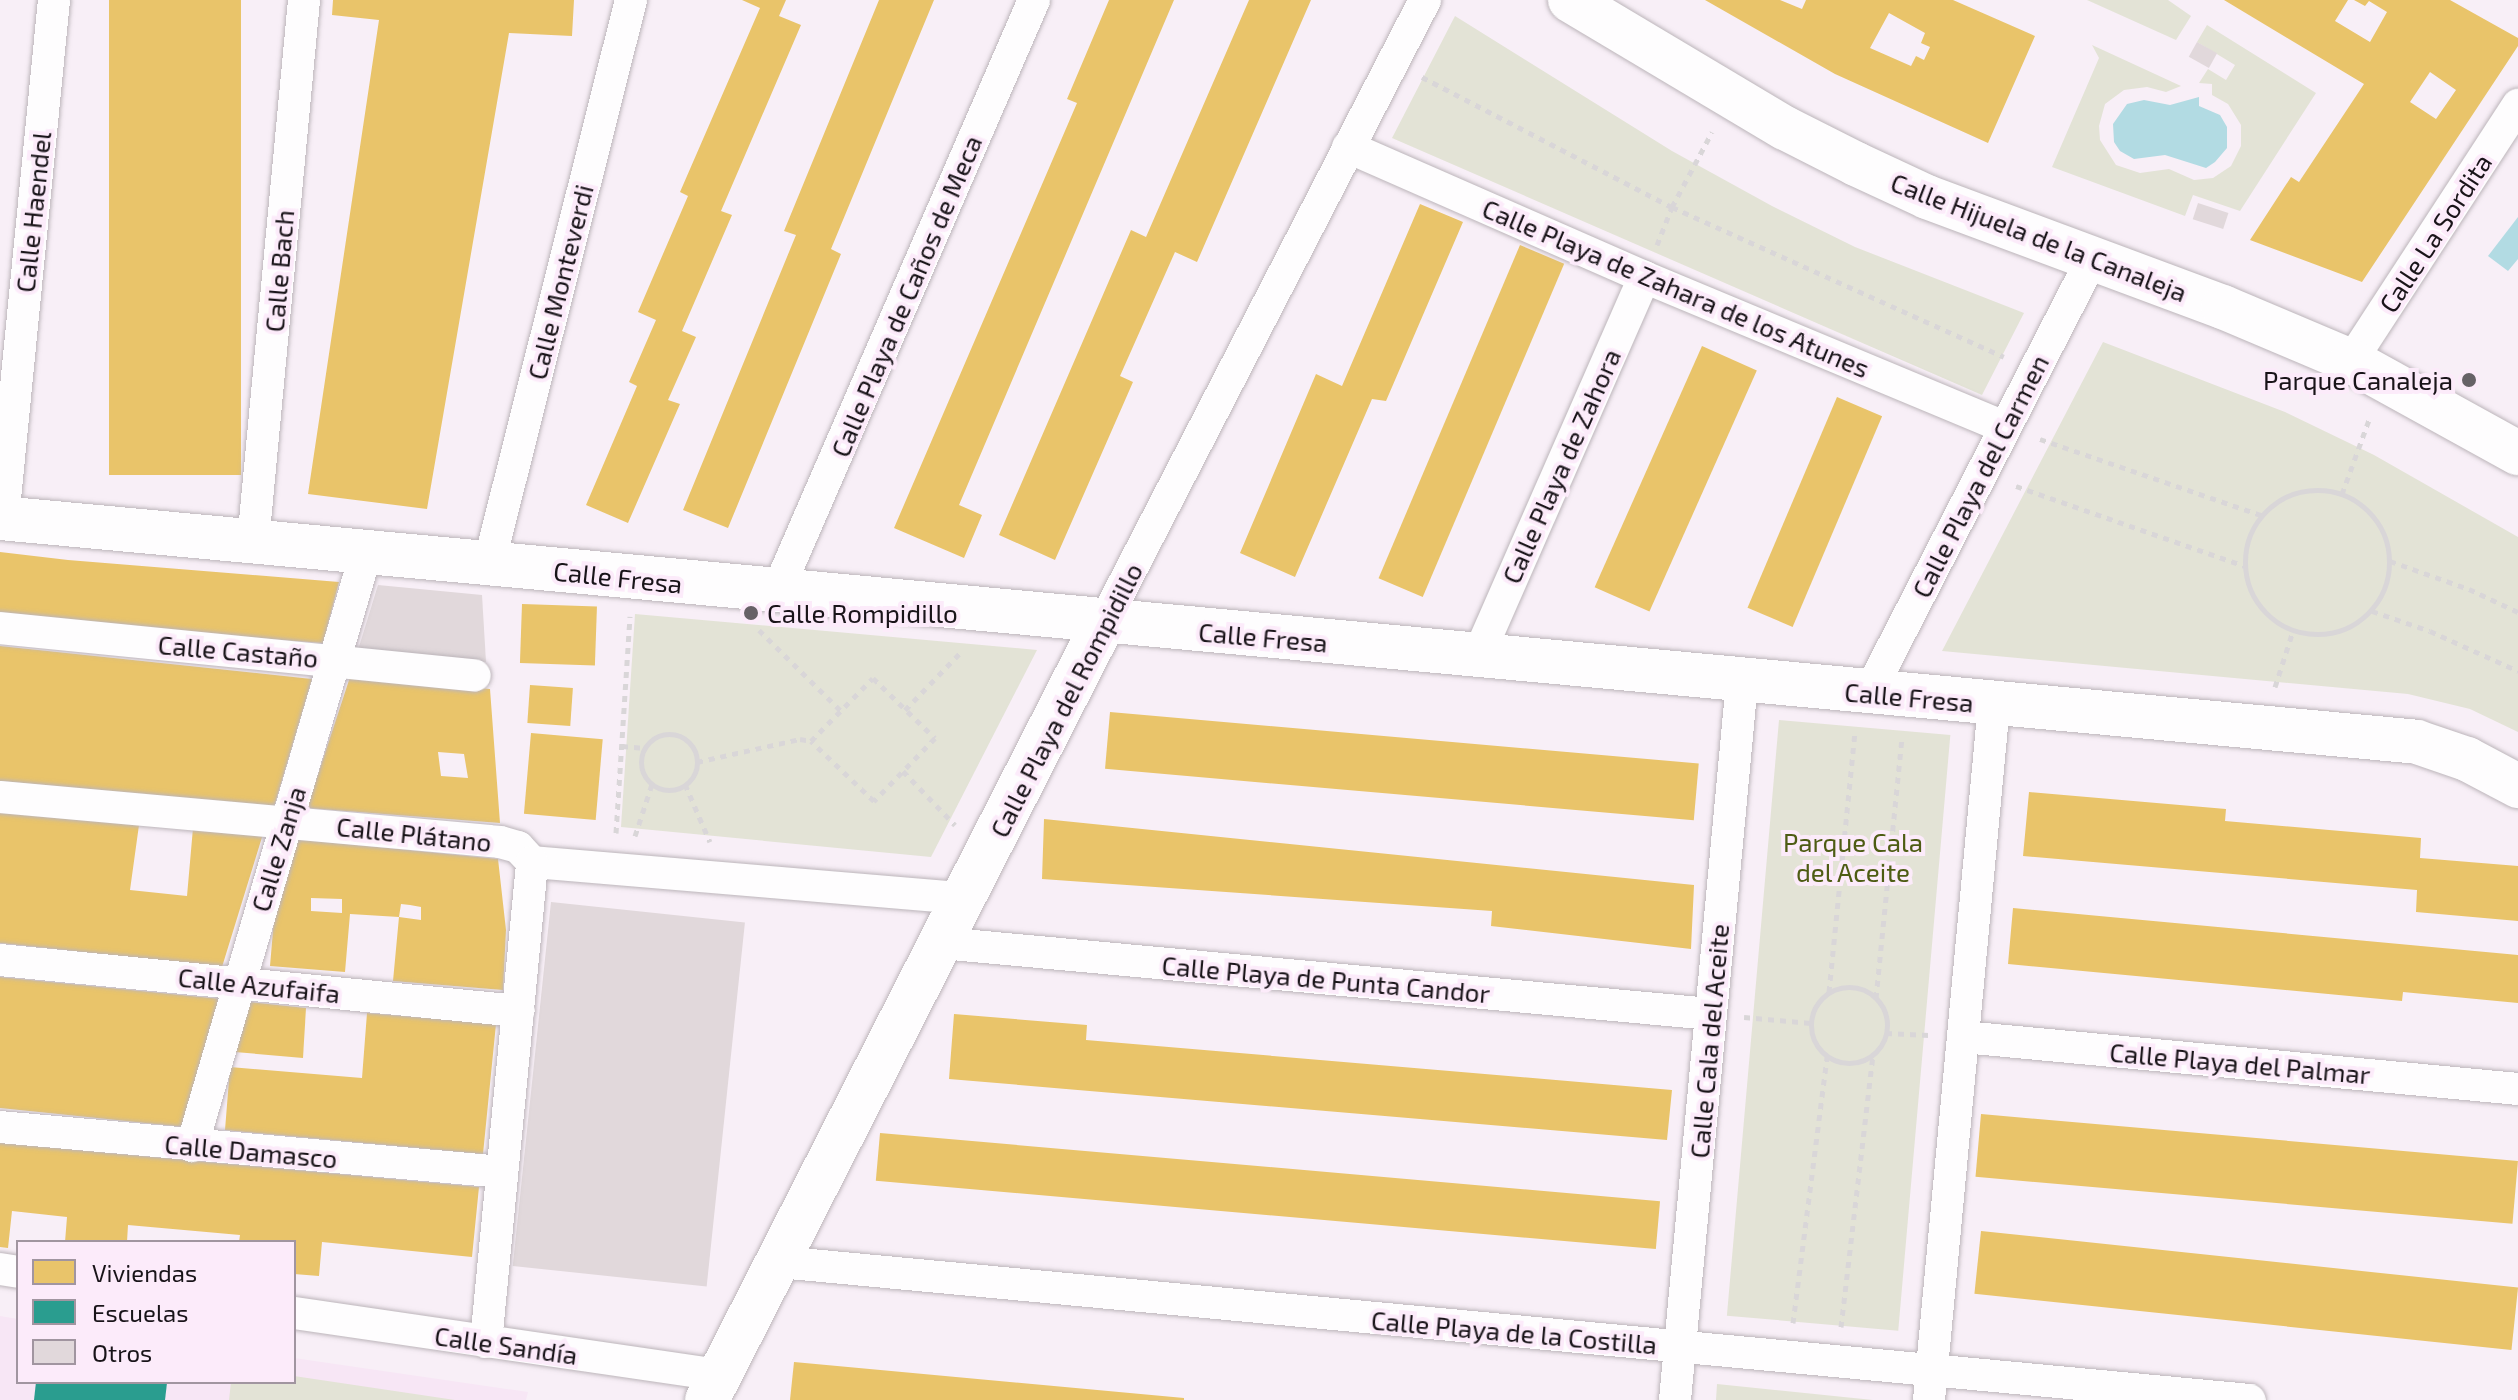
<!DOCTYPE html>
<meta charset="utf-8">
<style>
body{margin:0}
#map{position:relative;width:2518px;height:1400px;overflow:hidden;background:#f8eff7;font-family:"Exo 2",sans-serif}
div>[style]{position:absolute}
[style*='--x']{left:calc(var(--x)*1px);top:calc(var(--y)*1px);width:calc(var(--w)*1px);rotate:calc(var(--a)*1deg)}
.built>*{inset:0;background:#f7e6f5}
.green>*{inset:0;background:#e3e3d6;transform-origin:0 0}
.water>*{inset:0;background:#b2dbe3}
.homes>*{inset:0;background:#e9c46a;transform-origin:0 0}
.schools>*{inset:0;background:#2a9d8f}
.building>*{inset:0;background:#e1d8db;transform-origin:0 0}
.path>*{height:5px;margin-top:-2.5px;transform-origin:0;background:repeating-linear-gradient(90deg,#d9d6d8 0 6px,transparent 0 12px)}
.path>.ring{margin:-2.5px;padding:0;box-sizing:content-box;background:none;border:5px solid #d9d6d8;border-radius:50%}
.roads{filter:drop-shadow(0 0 2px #bcb5ba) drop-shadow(0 0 2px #bcb5ba)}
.street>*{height:32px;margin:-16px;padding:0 16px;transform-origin:16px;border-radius:16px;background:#fefdfe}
.secondary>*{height:44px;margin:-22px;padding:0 22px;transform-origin:22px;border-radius:22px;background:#fefdfe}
.dots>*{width:22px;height:22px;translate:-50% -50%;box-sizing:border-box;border:4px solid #fcebfa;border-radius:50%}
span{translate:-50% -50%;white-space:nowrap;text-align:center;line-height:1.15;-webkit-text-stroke:8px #fcebfa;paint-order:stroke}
.street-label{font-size:26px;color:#191419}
.poi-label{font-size:26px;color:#191419}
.right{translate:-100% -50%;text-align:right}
.left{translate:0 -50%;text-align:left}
.park-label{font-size:26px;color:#4e5c14}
.legend{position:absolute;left:16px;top:1240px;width:280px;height:144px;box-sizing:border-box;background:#fcebfa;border:2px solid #a195a0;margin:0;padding:10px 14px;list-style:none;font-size:24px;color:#191419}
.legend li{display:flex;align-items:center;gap:16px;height:40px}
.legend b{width:40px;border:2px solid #a195a0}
</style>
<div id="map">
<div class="built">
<div style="clip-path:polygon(0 1316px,18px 1319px,18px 1382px,294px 1382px,294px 1358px,528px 1392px,526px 1400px,0 1400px)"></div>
</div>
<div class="green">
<div style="clip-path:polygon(2087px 0,2168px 0,2191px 16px,2176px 40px)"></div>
<div style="clip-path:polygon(1455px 16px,1672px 151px,1772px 206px,1855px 247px,2024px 313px,1982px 395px,1392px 138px)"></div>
<div style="clip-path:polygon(2207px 25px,2316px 93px,2240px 211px,2193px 195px,2185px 216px,2052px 167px,2099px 58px,2092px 45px,2181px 86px,2166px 92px,2147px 87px,2124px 90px,2105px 104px,2099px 126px,2100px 140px,2116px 165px,2140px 173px,2169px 169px,2194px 180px,2213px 178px,2231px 166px,2241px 146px,2241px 125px,2228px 104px,2212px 95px,2212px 84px,2199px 83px,2208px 69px,2226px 80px,2235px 65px,2197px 42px)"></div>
<div style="clip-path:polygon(2103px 342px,2285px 412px,2374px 455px,2518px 537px,2518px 732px,2470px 709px,2408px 694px,1942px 651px)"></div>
<div style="clip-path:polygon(635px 614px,1037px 650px,931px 857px,621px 827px)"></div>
<div style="left:1779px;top:720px;width:172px;height:598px;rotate:5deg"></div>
<div style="clip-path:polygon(294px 1376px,455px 1400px,229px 1400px,231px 1382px,294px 1382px)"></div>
<div style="clip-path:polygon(1717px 1384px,1873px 1400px,1716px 1400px)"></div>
</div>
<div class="water">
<div style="clip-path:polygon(2199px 97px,2199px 106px,2220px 115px,2227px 127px,2227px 148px,2215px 162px,2206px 168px,2165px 155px,2134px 159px,2120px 151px,2114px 142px,2113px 124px,2127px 104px,2144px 100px,2170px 105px)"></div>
<div style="clip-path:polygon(2518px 217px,2518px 259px,2508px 271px,2488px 256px)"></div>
</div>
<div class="homes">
<div style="left:109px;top:0;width:132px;height:475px"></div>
<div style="clip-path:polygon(333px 0,574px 0,572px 36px,509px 33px,427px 509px,308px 494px,379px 20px,332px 15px)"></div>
<div style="clip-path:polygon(742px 0,786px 0,779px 16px,801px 25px,721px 211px,732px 215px,682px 331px,696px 337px,668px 400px,680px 404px,628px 523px,586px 505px,637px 386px,629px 382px,656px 320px,638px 312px,688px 196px,680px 192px,760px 8px)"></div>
<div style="clip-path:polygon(879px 0,934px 0,831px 249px,841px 254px,728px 528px,683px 510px,796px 235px,784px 231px)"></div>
<div style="clip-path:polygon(1109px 0,1174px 0,959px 505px,982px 515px,964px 558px,894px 528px,1077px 103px,1067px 99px)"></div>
<div style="clip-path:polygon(1249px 0,1311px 0,1197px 262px,1175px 252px,1120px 376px,1133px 382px,1055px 560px,999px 535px,1131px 230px,1146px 237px)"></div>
<div style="clip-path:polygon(evenodd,1705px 0,1780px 0,1802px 9px,1806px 0,1953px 0,2035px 36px,1988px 143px,1835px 74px,1705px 0,1889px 13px,1925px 33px,1921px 43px,1930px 47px,1924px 60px,1916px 56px,1911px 66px,1870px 48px,1889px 13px)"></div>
<div style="clip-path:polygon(evenodd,2224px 0,2348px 0,2335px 21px,2370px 42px,2387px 12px,2369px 1px,2365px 6px,2354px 0,2450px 0,2518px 38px,2518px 46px,2362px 282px,2250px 240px,2291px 177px,2299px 182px,2364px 84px,2224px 0,2430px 72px,2456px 90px,2436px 119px,2410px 102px,2430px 72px)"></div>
<div style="clip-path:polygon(1420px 204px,1463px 222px,1386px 401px,1372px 399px,1295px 577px,1240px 553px,1316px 374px,1342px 386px)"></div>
<div style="left:1520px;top:245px;width:48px;height:362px;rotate:23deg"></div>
<div style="left:1702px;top:346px;width:60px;height:264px;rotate:24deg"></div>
<div style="left:1837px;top:397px;width:49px;height:229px;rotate:23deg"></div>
<div style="clip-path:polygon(0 552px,68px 560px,339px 582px,323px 643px,241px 637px,0 613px)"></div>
<div style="left:522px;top:604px;width:75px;height:59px;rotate:2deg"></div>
<div style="clip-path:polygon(0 646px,312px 679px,274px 807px,0 781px)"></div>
<div style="clip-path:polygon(evenodd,350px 677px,490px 689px,500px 823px,307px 808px,350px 677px,438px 752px,464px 754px,468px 778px,441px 776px,438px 752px)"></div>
<div style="left:530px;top:685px;width:43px;height:38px;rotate:4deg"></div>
<div style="left:1110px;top:712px;width:591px;height:57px;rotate:5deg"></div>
<div style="left:531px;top:733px;width:72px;height:81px;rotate:5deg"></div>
<div style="clip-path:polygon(2029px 792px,2226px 809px,2225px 821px,2421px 838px,2420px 858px,2518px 866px,2518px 921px,2416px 912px,2417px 890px,2023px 856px)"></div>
<div style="clip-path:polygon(0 811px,139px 825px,130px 890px,187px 896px,193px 828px,263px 834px,222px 967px,0 943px)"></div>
<div style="clip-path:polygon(1044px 819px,1694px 885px,1691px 949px,1491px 926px,1492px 911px,1042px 879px)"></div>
<div style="clip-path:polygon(evenodd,297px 839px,498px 859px,506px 930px,503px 990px,393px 981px,399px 917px,421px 920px,421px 907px,410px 905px,401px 904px,399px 917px,350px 914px,345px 972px,270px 966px,275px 907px,297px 839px,311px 898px,342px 899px,342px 913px,311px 911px,311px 898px)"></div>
<div style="clip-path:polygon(2013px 908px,2518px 955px,2518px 1003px,2403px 992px,2402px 1001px,2008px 964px)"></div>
<div style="clip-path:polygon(0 977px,221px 999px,184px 1127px,0 1108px)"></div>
<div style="clip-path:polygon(250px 1002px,306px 1008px,303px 1058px,235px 1052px)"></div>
<div style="clip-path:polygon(367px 1013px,496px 1024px,483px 1154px,225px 1130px,230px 1067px,362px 1078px)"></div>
<div style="clip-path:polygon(954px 1014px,1087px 1025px,1086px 1040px,1672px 1090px,1667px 1140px,949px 1079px)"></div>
<div style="left:1981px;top:1114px;width:539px;height:63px;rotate:5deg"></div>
<div style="left:880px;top:1133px;width:783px;height:48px;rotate:5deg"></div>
<div style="clip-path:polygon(0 1143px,479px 1187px,472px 1257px,322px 1242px,319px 1276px,294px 1274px,294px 1242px,239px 1242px,240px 1235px,128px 1225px,127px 1242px,65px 1242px,67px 1217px,12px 1211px,8px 1248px,0 1247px)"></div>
<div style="left:1981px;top:1231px;width:540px;height:63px;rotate:6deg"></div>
<div style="clip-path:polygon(794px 1362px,1184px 1398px,1184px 1400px,790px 1400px)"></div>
</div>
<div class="schools">
<div style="clip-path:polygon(36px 1382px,159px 1382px,167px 1383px,165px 1400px,34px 1400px)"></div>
</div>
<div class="building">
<div style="left:2197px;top:42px;width:23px;height:17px;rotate:29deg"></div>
<div style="left:2198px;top:203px;width:32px;height:17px;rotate:18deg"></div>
<div style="clip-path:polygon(378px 585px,482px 595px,486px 662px,358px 650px)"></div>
<div style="left:551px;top:902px;width:195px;height:366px;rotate:6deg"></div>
</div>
<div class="path">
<div style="--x:1422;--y:77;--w:282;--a:27.5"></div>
<div style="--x:1672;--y:207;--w:364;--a:24.3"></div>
<div style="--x:1657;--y:245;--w:41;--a:-68.5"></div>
<div style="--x:1672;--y:207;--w:85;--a:-61.9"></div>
<div style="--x:2040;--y:439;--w:234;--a:19"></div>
<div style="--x:2016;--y:486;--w:242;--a:19.3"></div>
<div class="ring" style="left:2245px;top:490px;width:139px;height:139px"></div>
<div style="--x:2342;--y:494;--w:82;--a:-70"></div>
<div style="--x:2390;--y:561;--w:84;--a:19.5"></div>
<div style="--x:2469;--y:589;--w:54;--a:25.1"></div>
<div style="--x:2372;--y:611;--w:61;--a:19"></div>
<div style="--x:2430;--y:631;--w:97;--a:24.4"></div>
<div style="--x:759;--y:630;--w:115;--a:44.6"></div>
<div style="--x:873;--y:678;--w:86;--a:44.1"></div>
<div style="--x:935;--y:738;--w:88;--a:134.1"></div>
<div style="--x:874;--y:801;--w:87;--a:-136.4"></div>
<div style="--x:811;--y:741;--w:88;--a:-45.5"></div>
<div style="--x:2275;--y:687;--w:59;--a:-72.2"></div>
<div style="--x:905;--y:710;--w:83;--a:-46"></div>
<div class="ring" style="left:641px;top:734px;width:51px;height:51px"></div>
<div style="--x:622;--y:746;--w:23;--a:5"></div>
<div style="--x:697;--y:762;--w:106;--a:-12.6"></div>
<div style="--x:800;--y:739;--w:11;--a:10"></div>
<div style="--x:903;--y:771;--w:75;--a:46.1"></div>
<div style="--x:685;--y:784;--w:63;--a:66.7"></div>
<div style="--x:616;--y:833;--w:217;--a:-86.3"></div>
<div style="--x:635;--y:836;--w:55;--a:-71.9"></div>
<div class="ring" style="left:1811px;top:987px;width:71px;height:71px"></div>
<div style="--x:1829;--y:992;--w:262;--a:-84.3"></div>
<div style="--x:1876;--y:998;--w:262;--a:-84.3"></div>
<div style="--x:1744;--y:1017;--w:67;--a:5.1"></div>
<div style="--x:1886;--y:1033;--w:43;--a:2.7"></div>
<div style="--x:1793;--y:1323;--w:269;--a:-82.7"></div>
<div style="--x:1841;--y:1327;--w:275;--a:-83.3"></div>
</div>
<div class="roads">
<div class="street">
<div style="--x:1348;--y:147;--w:323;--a:23.7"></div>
<div style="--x:1644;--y:277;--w:391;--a:22.6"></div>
<div style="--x:2351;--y:361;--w:306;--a:-56.9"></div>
<div style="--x:3;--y:519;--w:521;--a:-84.39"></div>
<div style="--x:253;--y:542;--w:544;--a:-84.62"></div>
<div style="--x:489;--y:564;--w:582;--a:-75.87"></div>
<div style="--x:777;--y:592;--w:645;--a:-66.53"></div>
<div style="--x:1104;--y:622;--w:700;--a:-62.7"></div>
<div style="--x:0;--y:628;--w:477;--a:5.7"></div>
<div style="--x:1478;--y:656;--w:414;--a:-66.3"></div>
<div style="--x:1869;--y:693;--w:488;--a:-62.8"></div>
<div style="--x:0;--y:797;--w:502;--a:5.14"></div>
<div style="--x:500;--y:842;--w:19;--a:16"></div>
<div style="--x:518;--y:847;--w:21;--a:47"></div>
<div style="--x:532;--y:862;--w:433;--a:4.8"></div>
<div style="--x:941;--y:943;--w:773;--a:5.27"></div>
<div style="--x:0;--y:960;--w:521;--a:5.62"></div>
<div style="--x:1963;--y:1037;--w:557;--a:5.35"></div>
<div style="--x:0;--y:1127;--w:504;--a:5.12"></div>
<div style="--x:192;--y:1146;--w:618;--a:-73.65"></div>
<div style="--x:779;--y:1262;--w:1477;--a:5.36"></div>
<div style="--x:0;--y:1269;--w:18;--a:9"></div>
<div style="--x:294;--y:1313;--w:429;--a:8.3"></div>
<div style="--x:486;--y:1342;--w:482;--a:-84.5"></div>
<div style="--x:1675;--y:1400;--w:721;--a:-84.67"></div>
<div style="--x:1929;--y:1400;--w:698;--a:-84.66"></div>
</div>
<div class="secondary">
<div style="--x:1570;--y:0;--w:250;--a:30.8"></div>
<div style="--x:1785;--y:128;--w:80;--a:26.9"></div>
<div style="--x:1856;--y:164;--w:78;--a:24.9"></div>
<div style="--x:1927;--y:197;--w:316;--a:20.4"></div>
<div style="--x:2223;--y:307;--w:139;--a:22.9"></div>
<div style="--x:2351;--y:361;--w:191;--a:28.9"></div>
<div style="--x:0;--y:518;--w:2427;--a:5.29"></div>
<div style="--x:2417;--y:742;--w:53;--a:18.8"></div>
<div style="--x:2467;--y:759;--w:58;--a:27.9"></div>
<div style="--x:707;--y:1400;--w:873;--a:-62.97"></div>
</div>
</div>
<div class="dots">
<div style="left:2469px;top:380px;background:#676167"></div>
<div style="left:751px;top:613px;background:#676167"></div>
</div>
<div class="street-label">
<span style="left:33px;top:212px;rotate:-84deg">Calle Haendel</span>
<span style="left:2435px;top:233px;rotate:-57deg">Calle La Sordita</span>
<span style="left:2039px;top:237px;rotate:21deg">Calle Hijuela de la Canaleja</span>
<span style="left:279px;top:271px;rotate:-85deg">Calle Bach</span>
<span style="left:560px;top:282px;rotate:-76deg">Calle Monteverdi</span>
<span style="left:1676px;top:288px;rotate:23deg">Calle Playa de Zahara de los Atunes</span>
<span style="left:906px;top:296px;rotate:-67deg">Calle Playa de Caños de Meca</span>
<span style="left:1561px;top:466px;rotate:-66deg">Calle Playa de Zahora</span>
<span style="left:1980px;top:476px;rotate:-63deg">Calle Playa del Carmen</span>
<span style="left:618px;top:577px;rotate:6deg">Calle Fresa</span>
<span style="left:1263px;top:637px;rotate:5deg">Calle Fresa</span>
<span style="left:238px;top:651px;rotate:5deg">Calle Castaño</span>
<span style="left:1909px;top:697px;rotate:5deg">Calle Fresa</span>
<span style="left:1066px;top:700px;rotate:-63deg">Calle Playa del Rompidillo</span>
<span style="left:414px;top:834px;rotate:6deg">Calle Plátano</span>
<span style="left:278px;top:849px;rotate:-73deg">Calle Zanja</span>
<span style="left:1326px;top:979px;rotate:5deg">Calle Playa de Punta Candor</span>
<span style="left:259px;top:985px;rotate:6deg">Calle Azufaifa</span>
<span style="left:1709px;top:1041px;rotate:-85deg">Calle Cala del Aceite</span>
<span style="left:2240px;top:1063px;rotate:5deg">Calle Playa del Palmar</span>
<span style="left:251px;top:1151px;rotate:5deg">Calle Damasco</span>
<span style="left:1514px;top:1332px;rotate:5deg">Calle Playa de la Costilla</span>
<span style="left:506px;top:1345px;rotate:8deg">Calle Sandía</span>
</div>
<div class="poi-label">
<span class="right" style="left:2453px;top:380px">Parque Canaleja</span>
<span class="left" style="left:767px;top:613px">Calle Rompidillo</span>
</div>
<div class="park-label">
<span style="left:1853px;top:857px">Parque Cala<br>del Aceite</span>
</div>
<ul class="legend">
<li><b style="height:22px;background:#e9c46a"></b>Viviendas</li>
<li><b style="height:22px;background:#2a9d8f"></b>Escuelas</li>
<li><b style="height:22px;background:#e1d8db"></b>Otros</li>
</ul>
</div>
